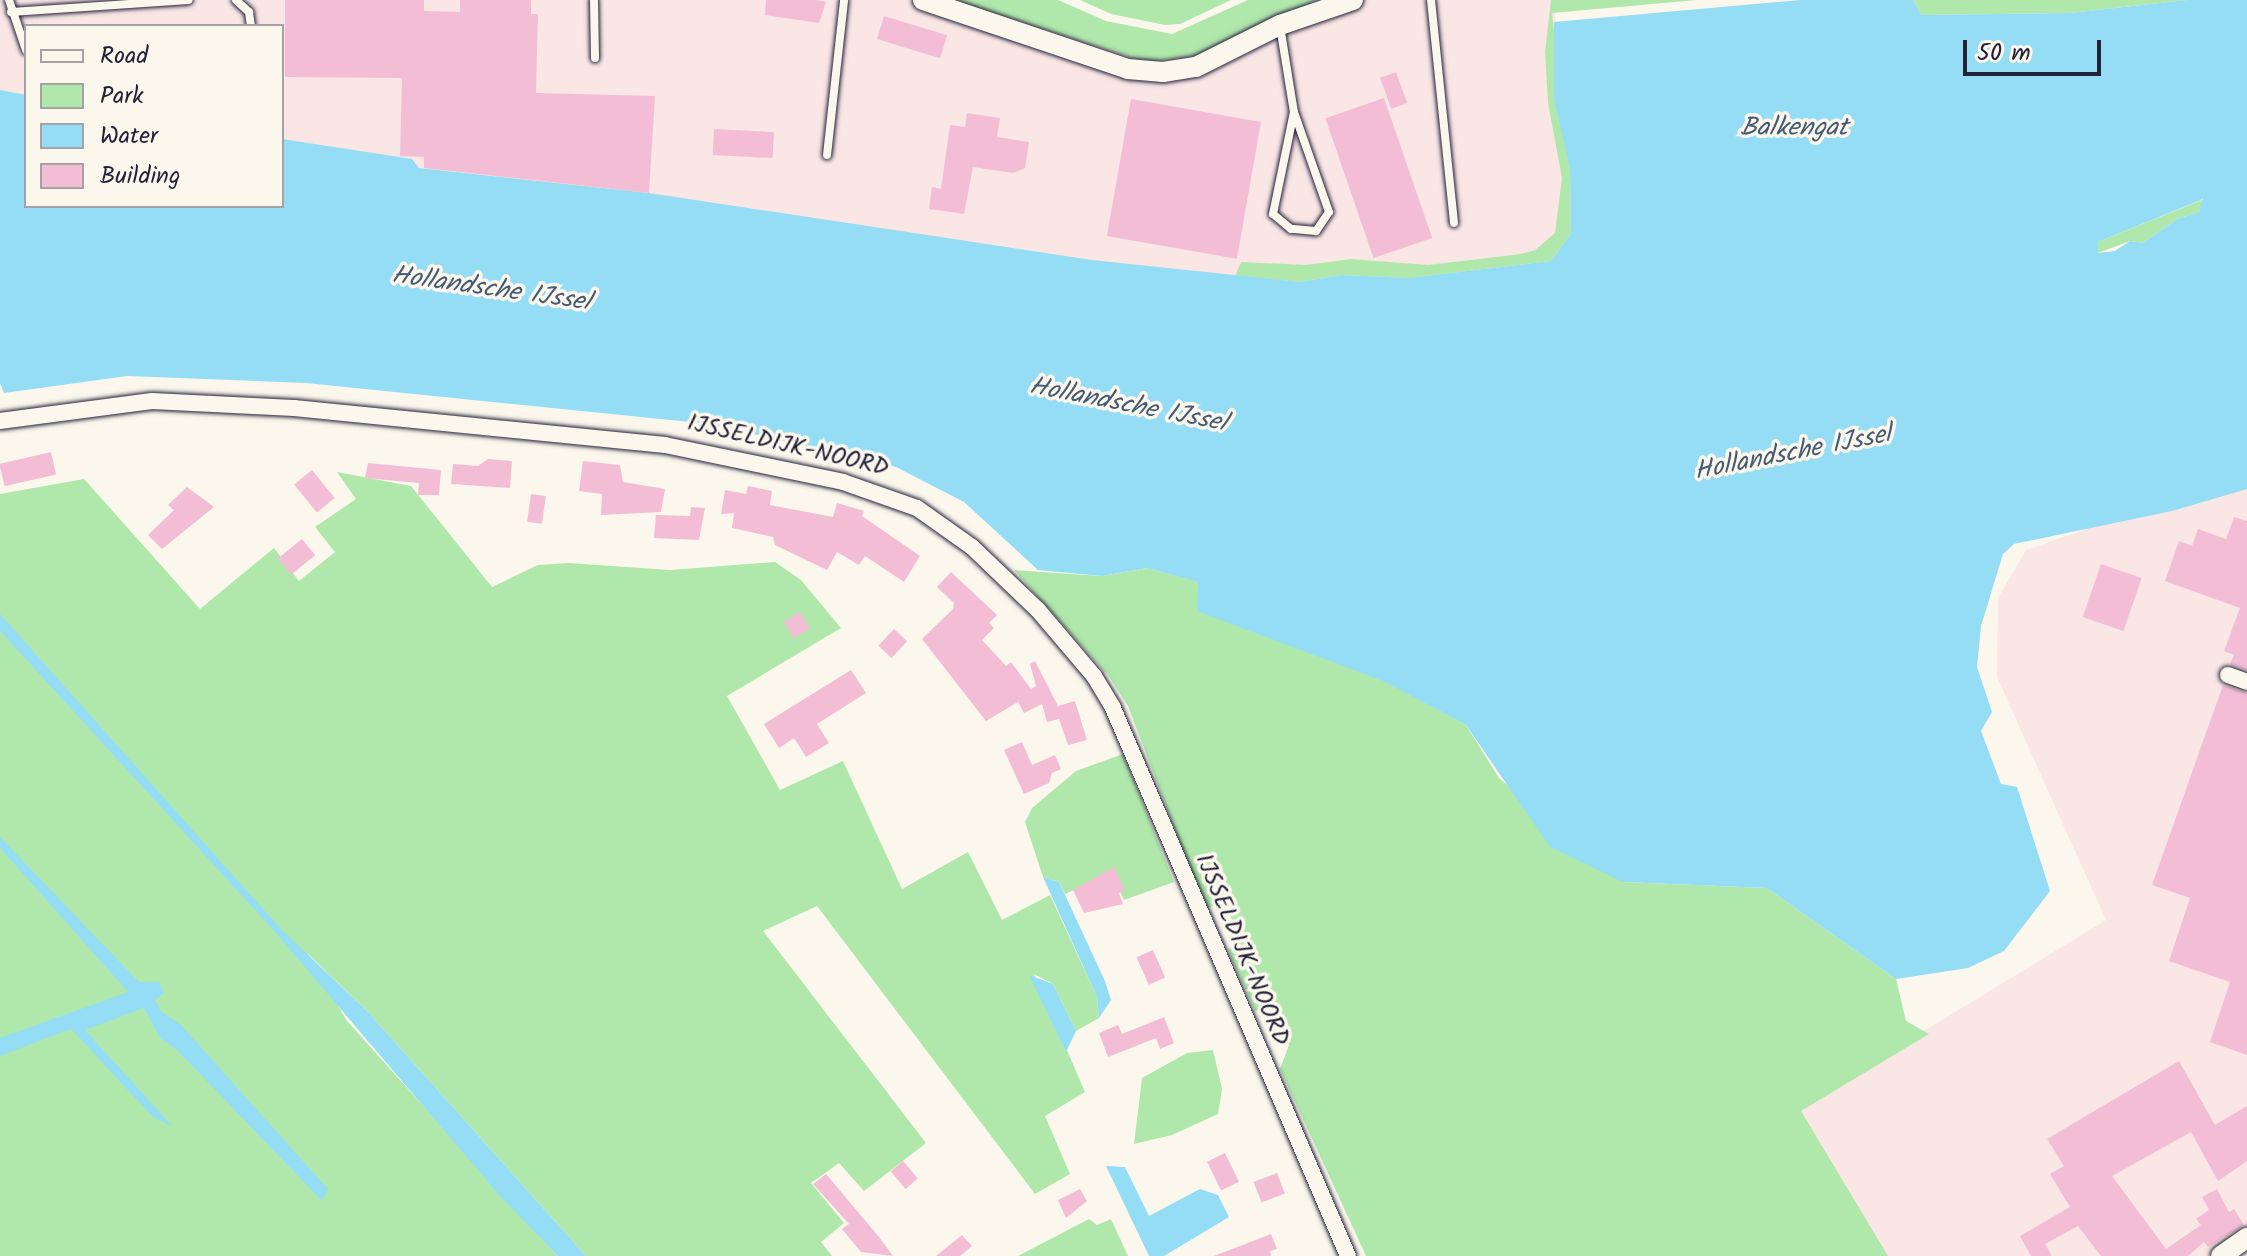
<!DOCTYPE html>
<style>
body{margin:0}
#map{position:relative;width:2247px;height:1256px;overflow:hidden;background:#fbf7ec;font-family:Kalam,sans-serif}
div>[style]{position:absolute}
[style*='--x']{left:calc(var(--x)*1px);top:calc(var(--y)*1px);width:calc(var(--w)*1px);rotate:calc(var(--a)*1deg)}
.built>*{inset:0;background:#f9e6e5}
.green>*{inset:0;background:#b0e8ac}
.water>*{inset:0;background:#94ddf5}
.building>*{inset:0;background:#f4bdd6;transform-origin:0 0}
.roads{filter:drop-shadow(0 0 2px #22223b) drop-shadow(0 0 2px #22223b)}
.service>*{height:8px;margin:-4px;padding:0 4px;transform-origin:4px;border-radius:4px;background:#fbf7ec}
.minor>*{height:16px;margin:-8px;padding:0 8px;transform-origin:8px;border-radius:8px;background:#fbf7ec}
.tertiary>*{height:20px;margin:-10px;padding:0 10px;transform-origin:10px;border-radius:10px;background:#fbf7ec}
span{translate:-50% -50%;white-space:nowrap;text-align:center;line-height:1.15;-webkit-text-stroke:7px #fbf7ec;paint-order:stroke}
.street-label{font-size:24px;color:#22223b}
.water-label{font-size:26px;color:#445a73;font-style:italic}
.legend{position:absolute;left:24px;top:24px;width:260px;height:184px;box-sizing:border-box;background:#fbf7ec;border:2px solid #a4a2a5;margin:0;padding:10px 14px;list-style:none;font-size:24px;color:#22223b}
.legend li{display:flex;align-items:center;gap:16px;height:40px}
.legend b{width:40px;border:2px solid #a4a2a5}
.scale{position:absolute;left:1963px;top:40px;width:138px;height:36px;box-sizing:border-box;border:4px solid #22223b;border-top:0;padding-left:10px;font-size:24px;line-height:28px;white-space:nowrap;color:#22223b;-webkit-text-stroke:6px #fbf7ec;paint-order:stroke}
</style>
<div id="map">
<div class="built">
<div style="clip-path:polygon(0 0,973px 0,1147px 57px,1307px 0,1552px 0,1605px 272px,1343px 297px,487px 186px,282px 148px,282px 26px,26px 26px,26px 102px,0 97px)"></div>
<div style="clip-path:polygon(2247px 473px,2247px 1240px,2228px 1256px,1873px 1256px,1788px 1114px,2106px 920px,1997px 677px,1998px 598px,2026px 550px)"></div>
</div>
<div class="green">
<div style="clip-path:polygon(954px 0,1058px 0,1106px 21px,1172px 34px,1248px 0,1316px 0,1201px 55px,1146px 62px)"></div>
<div style="clip-path:polygon(1080px 0,1231px 0,1180px 24px,1165px 25px,1111px 14px)"></div>
<div style="clip-path:polygon(1551px 0,1697px 0,1552px 13px,1570px 169px,1571px 234px,1551px 261px,1409px 278px,1341px 275px,1300px 282px,1235px 276px,1241px 262px,1306px 265px,1351px 259px,1428px 265px,1521px 254px,1535px 250px,1555px 233px,1562px 178px,1548px 103px,1545px 52px)"></div>
<div style="clip-path:polygon(1913px 0,2187px 0,2070px 13px,1922px 15px)"></div>
<div style="clip-path:polygon(2204px 199px,2199px 212px,2177px 219px,2143px 243px,2130px 241px,2098px 253px,2098px 242px)"></div>
<div style="clip-path:polygon(337px 472px,411px 486px,492px 587px,538px 565px,569px 563px,670px 570px,775px 562px,801px 580px,841px 628px,727px 696px,780px 790px,843px 761px,902px 889px,968px 852px,1002px 920px,1050px 895px,1097px 997px,1099px 1018px,1076px 1031px,1053px 984px,1034px 974px,1085px 1092px,1045px 1116px,1070px 1174px,1035px 1194px,817px 906px,763px 931px,926px 1143px,864px 1191px,839px 1163px,811px 1183px,844px 1223px,821px 1242px,832px 1256px,586px 1256px,367px 1011px,307px 953px,347px 1021px,558px 1256px,0 1256px,0 494px,84px 479px,200px 609px,274px 548px,299px 581px,335px 552px,315px 527px,356px 499px)"></div>
<div style="clip-path:polygon(1147px 568px,1199px 582px,1466px 725px,1499px 778px,1623px 882px,1767px 888px,1896px 979px,1906px 1021px,1929px 1034px,1801px 1111px,1888px 1256px,1366px 1256px,1280px 1069px,1289px 1045px,1271px 1008px,1255px 1011px,1228px 950px,1243px 938px,1223px 904px,1205px 908px,1128px 706px,1108px 675px,1014px 570px,1102px 576px)"></div>
<div style="clip-path:polygon(1123px 754px,1174px 882px,1124px 900px,1111px 873px,1065px 894px,1059px 882px,1043px 877px,1025px 822px,1032px 808px,1076px 771px)"></div>
<div style="clip-path:polygon(1213px 1050px,1222px 1089px,1218px 1114px,1172px 1135px,1134px 1144px,1142px 1078px,1187px 1053px)"></div>
<div style="clip-path:polygon(1089px 1219px,1097px 1225px,1111px 1219px,1128px 1256px,1018px 1256px)"></div>
</div>
<div class="water">
<div style="clip-path:polygon(evenodd,1801px 0,1913px 0,1922px 15px,2070px 13px,2187px 0,2247px 0,2247px 489px,2172px 511px,2014px 544px,2003px 554px,1981px 626px,1977px 667px,1992px 712px,1981px 731px,2001px 784px,2017px 787px,2050px 891px,2004px 951px,1968px 968px,1896px 979px,1767px 888px,1623px 882px,1550px 847px,1466px 725px,1383px 681px,1197px 611px,1198px 582px,1147px 568px,1102px 576px,1038px 570px,964px 502px,896px 467px,710px 424px,306px 383px,127px 376px,4px 393px,0 383px,0 90px,26px 95px,26px 206px,282px 206px,282px 139px,412px 159px,419px 168px,649px 193px,1092px 260px,1300px 282px,1341px 275px,1409px 278px,1551px 261px,1571px 234px,1570px 169px,1554px 99px,1554px 22px,1801px 0,2203px 199px,2199px 212px,2177px 219px,2143px 243px,2130px 241px,2115px 251px,2098px 253px,2098px 242px,2203px 199px)"></div>
<div style="clip-path:polygon(0 614px,281px 929px,367px 1011px,586px 1256px,558px 1256px,500px 1196px,275px 932px,0 631px)"></div>
<div style="clip-path:polygon(0 837px,139px 982px,159px 982px,164px 993px,155px 1000px,161px 1011px,181px 1025px,328px 1189px,322px 1201px,177px 1050px,160px 1038px,144px 1008px,85px 1030px,173px 1127px,153px 1117px,71px 1029px,0 1056px,0 1038px,128px 992px,0 848px)"></div>
<div style="clip-path:polygon(1043px 877px,1059px 882px,1105px 981px,1111px 1000px,1099px 1018px,1097px 997px)"></div>
<div style="clip-path:polygon(1029px 975px,1053px 984px,1076px 1031px,1066px 1052px)"></div>
<div style="clip-path:polygon(1106px 1166px,1125px 1167px,1149px 1216px,1200px 1189px,1218px 1195px,1229px 1217px,1164px 1256px,1149px 1256px)"></div>
</div>
<div class="building">
<div style="clip-path:polygon(285px 0,424px 0,424px 11px,460px 12px,460px 0,531px 0,531px 14px,538px 14px,536px 93px,655px 96px,649px 193px,424px 168px,424px 157px,400px 156px,402px 78px,285px 77px)"></div>
<div style="clip-path:polygon(766px 0,816px 0,826px 2px,819px 23px,765px 15px)"></div>
<div style="left:884px;top:16px;width:66px;height:24px;rotate:17deg"></div>
<div style="left:1396px;top:72px;width:33px;height:17px;rotate:70deg"></div>
<div style="left:1384px;top:98px;width:148px;height:62px;rotate:71deg"></div>
<div style="left:1131px;top:99px;width:132px;height:139px;rotate:10deg"></div>
<div style="clip-path:polygon(967px 113px,1000px 118px,997px 137px,1029px 142px,1025px 168px,1013px 173px,973px 167px,964px 214px,929px 209px,932px 187px,941px 189px,950px 125px,965px 127px)"></div>
<div style="left:714px;top:129px;width:60px;height:26px;rotate:3deg"></div>
<div style="left:51px;top:452px;width:23px;height:53px;rotate:77deg"></div>
<div style="clip-path:polygon(488px 459px,512px 461px,510px 488px,451px 484px,453px 464px,478px 466px)"></div>
<div style="clip-path:polygon(583px 461px,620px 465px,623px 482px,665px 489px,661px 512px,601px 515px,602px 494px,579px 491px)"></div>
<div style="clip-path:polygon(368px 463px,441px 470px,439px 495px,418px 495px,419px 483px,365px 478px)"></div>
<div style="left:312px;top:470px;width:36px;height:23px;rotate:51deg"></div>
<div style="clip-path:polygon(748px 486px,772px 491px,770px 505px,833px 517px,837px 503px,864px 511px,862px 516px,920px 556px,904px 582px,865px 556px,859px 565px,837px 552px,827px 570px,775px 545px,773px 537px,732px 528px,734px 513px,721px 514px,725px 490px,746px 494px)"></div>
<div style="clip-path:polygon(187px 487px,214px 507px,162px 549px,148px 535px,174px 510px,168px 505px)"></div>
<div style="left:531px;top:494px;width:15px;height:28px;rotate:8deg"></div>
<div style="clip-path:polygon(691px 507px,705px 508px,699px 540px,654px 538px,656px 515px,690px 516px)"></div>
<div style="clip-path:polygon(2234px 517px,2247px 521px,2247px 670px,2230px 664px,2234px 655px,2224px 651px,2240px 608px,2165px 581px,2179px 541px,2192px 546px,2198px 529px,2226px 539px)"></div>
<div style="left:302px;top:539px;width:21px;height:31px;rotate:51deg"></div>
<div style="left:2101px;top:564px;width:43px;height:56px;rotate:19deg"></div>
<div style="clip-path:polygon(951px 572px,997px 615px,989px 623px,994px 628px,982px 640px,1006px 666px,1011px 662px,1031px 689px,1036px 686px,1030px 664px,1035px 661px,1058px 706px,1075px 701px,1087px 740px,1068px 745px,1059px 719px,1047px 722px,1042px 704px,1024px 713px,1018px 702px,986px 721px,922px 639px,953px 609px,954px 603px,937px 587px)"></div>
<div style="left:800px;top:612px;width:19px;height:19px;rotate:58deg"></div>
<div style="left:894px;top:629px;width:18px;height:23px;rotate:43deg"></div>
<div style="clip-path:polygon(851px 670px,866px 693px,817px 724px,829px 743px,806px 757px,794px 738px,779px 748px,764px 724px)"></div>
<div style="clip-path:polygon(2223px 685px,2247px 693px,2247px 1055px,2210px 1042px,2230px 982px,2169px 961px,2190px 898px,2152px 885px)"></div>
<div style="clip-path:polygon(1022px 742px,1032px 765px,1055px 755px,1061px 769px,1052px 773px,1049px 783px,1024px 794px,1004px 750px)"></div>
<div style="clip-path:polygon(1114px 867px,1125px 891px,1119px 893px,1123px 904px,1084px 913px,1073px 890px)"></div>
<div style="left:1153px;top:950px;width:30px;height:18px;rotate:66deg"></div>
<div style="clip-path:polygon(1164px 1017px,1174px 1043px,1160px 1049px,1156px 1038px,1108px 1057px,1099px 1033px,1118px 1025px,1122px 1034px)"></div>
<div style="clip-path:polygon(2179px 1061px,2215px 1125px,2247px 1106px,2247px 1161px,2218px 1181px,2191px 1132px,2112px 1176px,2166px 1249px,2201px 1225px,2196px 1219px,2209px 1210px,2202px 1197px,2217px 1189px,2229px 1212px,2234px 1209px,2244px 1225px,2208px 1247px,2204px 1242px,2188px 1256px,2101px 1256px,2078px 1226px,2045px 1244px,2052px 1256px,2031px 1256px,2020px 1236px,2070px 1207px,2050px 1174px,2064px 1166px,2047px 1139px)"></div>
<div style="left:1225px;top:1153px;width:32px;height:20px;rotate:64deg"></div>
<div style="left:903px;top:1161px;width:23px;height:16px;rotate:50deg"></div>
<div style="left:1277px;top:1173px;width:22px;height:25px;rotate:69deg"></div>
<div style="clip-path:polygon(826px 1174px,879px 1237px,893px 1256px,861px 1252px,842px 1229px,849px 1224px,813px 1184px)"></div>
<div style="clip-path:polygon(1080px 1189px,1087px 1201px,1066px 1218px,1058px 1200px)"></div>
<div style="clip-path:polygon(1271px 1234px,1277px 1249px,1270px 1251px,1271px 1256px,1214px 1256px)"></div>
<div style="clip-path:polygon(962px 1235px,972px 1246px,960px 1256px,936px 1256px)"></div>
</div>
<div class="roads">
<div class="service">
<div style="--x:9;--y:0;--w:53;--a:71.2"></div>
<div style="--x:236;--y:0;--w:18;--a:43"></div>
<div style="--x:249;--y:12;--w:14;--a:82"></div>
<div style="--x:594;--y:0;--w:58;--a:89"></div>
<div style="--x:1431;--y:0;--w:224;--a:84.1"></div>
<div style="--x:11;--y:12;--w:178;--a:-3.9"></div>
<div style="--x:1280;--y:26;--w:87;--a:80.8"></div>
<div style="--x:1294;--y:112;--w:106;--a:70.7"></div>
<div style="--x:1329;--y:212;--w:23;--a:124"></div>
<div style="--x:1316;--y:231;--w:25;--a:-175"></div>
<div style="--x:1291;--y:229;--w:23;--a:-140"></div>
<div style="--x:1273;--y:214;--w:104;--a:-78.4"></div>
<div style="--x:827;--y:155;--w:156;--a:-83.7"></div>
</div>
<div class="minor">
<div style="--x:0;--y:421;--w:153;--a:-7.5"></div>
<div style="--x:152;--y:401;--w:142;--a:2.8"></div>
<div style="--x:294;--y:408;--w:373;--a:5.7"></div>
<div style="--x:665;--y:445;--w:182;--a:11.7"></div>
<div style="--x:843;--y:482;--w:78;--a:19.4"></div>
<div style="--x:917;--y:508;--w:67;--a:35.3"></div>
<div style="--x:972;--y:547;--w:91;--a:43.7"></div>
<div style="--x:1038;--y:610;--w:87;--a:49.7"></div>
<div style="--x:1094;--y:676;--w:37;--a:59"></div>
<div style="--x:1113;--y:708;--w:596;--a:66.79"></div>
<div style="--x:2228;--y:675;--w:20;--a:20"></div>
</div>
<div class="tertiary">
<div style="--x:923;--y:0;--w:216;--a:18.6"></div>
<div style="--x:1128;--y:69;--w:35;--a:5"></div>
<div style="--x:1163;--y:72;--w:33;--a:-9"></div>
<div style="--x:1196;--y:67;--w:94;--a:-26.6"></div>
<div style="--x:1280;--y:25;--w:77;--a:-18.9"></div>
<div style="--x:2221;--y:1256;--w:32;--a:-35"></div>
</div>
</div>
<div class="street-label">
<span style="left:788px;top:446px;rotate:13deg">IJSSELDIJK-NOORD</span>
<span style="left:1242px;top:950px;rotate:67deg">IJSSELDIJK-NOORD</span>
</div>
<div class="water-label">
<span style="left:1794px;top:129px">Balkengat</span>
<span style="left:491px;top:290px;rotate:8deg">Hollandsche IJssel</span>
<span style="left:1128px;top:406px;rotate:11deg">Hollandsche IJssel</span>
<span style="left:1793px;top:454px;rotate:-11deg">Hollandsche IJssel</span>
</div>
<ul class="legend">
<li><b style="height:10px;background:#fbf7ec"></b>Road</li>
<li><b style="height:22px;background:#b0e8ac"></b>Park</li>
<li><b style="height:22px;background:#94ddf5"></b>Water</li>
<li><b style="height:22px;background:#f4bdd6"></b>Building</li>
</ul>
<div class="scale">50 m</div>
</div>
